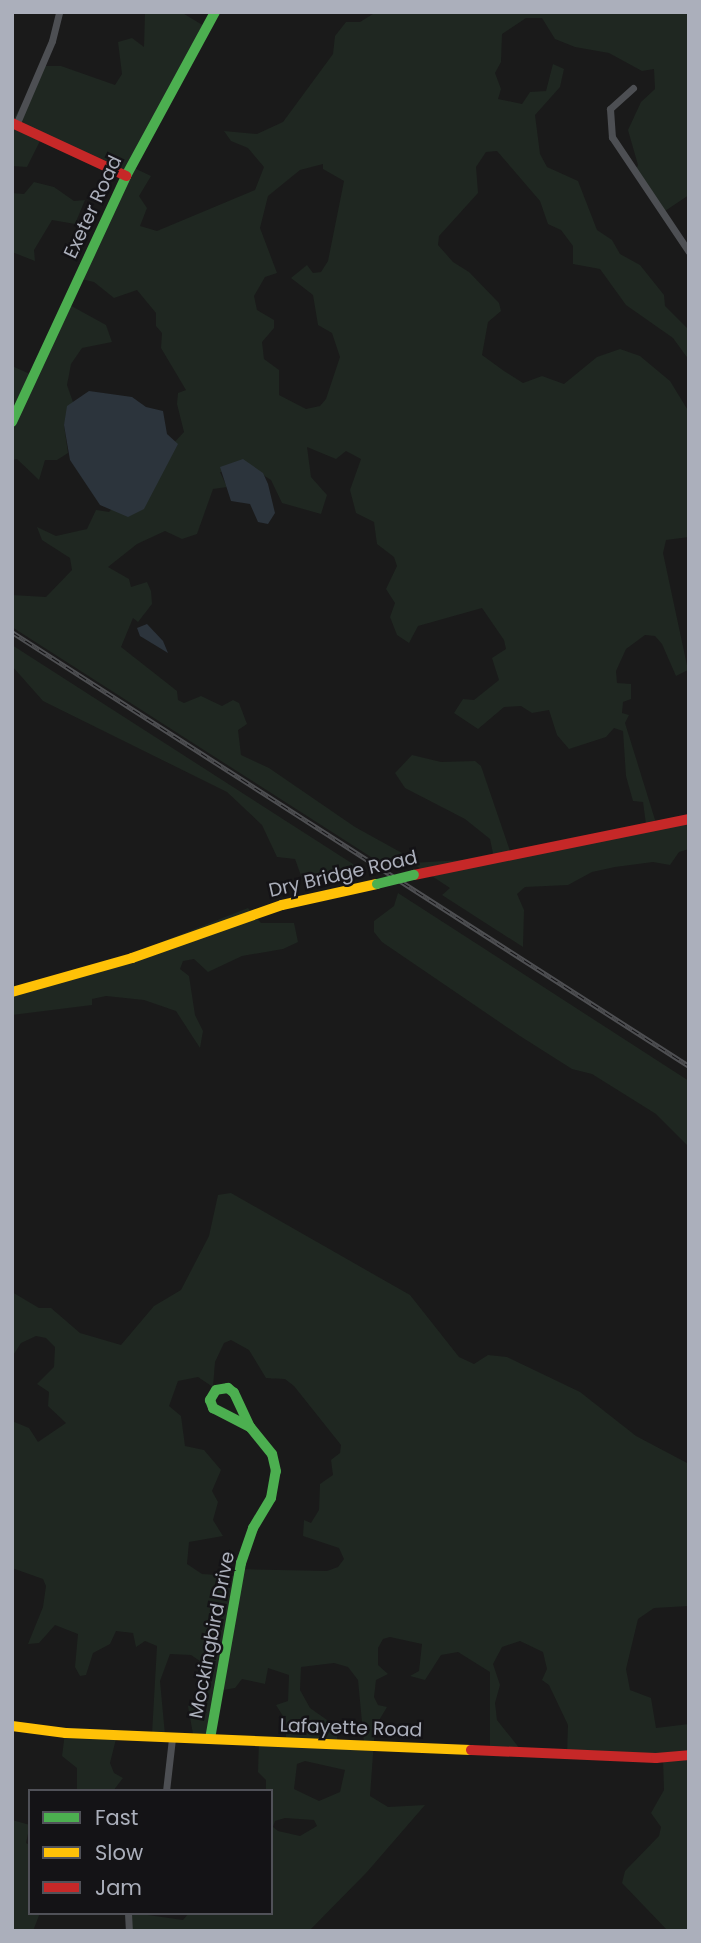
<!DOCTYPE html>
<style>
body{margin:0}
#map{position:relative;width:701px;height:1943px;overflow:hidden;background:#1a1a1a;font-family:Poppins,sans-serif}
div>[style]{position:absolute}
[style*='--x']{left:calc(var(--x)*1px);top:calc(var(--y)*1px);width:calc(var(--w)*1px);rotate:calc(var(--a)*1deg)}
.green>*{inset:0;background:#1f2721}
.water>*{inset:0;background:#2c343c}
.street>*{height:7px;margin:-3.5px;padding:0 3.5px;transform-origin:3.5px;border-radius:3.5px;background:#4d4f53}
.fast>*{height:10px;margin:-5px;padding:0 5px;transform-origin:5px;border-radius:5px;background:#4caf50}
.slow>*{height:10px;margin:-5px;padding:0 5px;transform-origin:5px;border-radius:5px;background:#ffc107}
.jam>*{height:10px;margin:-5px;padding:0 5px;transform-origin:5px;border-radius:5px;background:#c62828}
.rail>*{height:5px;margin-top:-2.5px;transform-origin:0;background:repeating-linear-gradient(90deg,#141316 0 8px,#4e4f52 0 16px);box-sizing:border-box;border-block:2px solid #4e4f52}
.fast-bridge>*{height:10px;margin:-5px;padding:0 5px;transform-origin:5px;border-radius:5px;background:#4caf50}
span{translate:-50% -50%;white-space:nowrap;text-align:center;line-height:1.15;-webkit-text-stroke:5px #141316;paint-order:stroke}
.street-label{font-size:19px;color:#abafbb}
.frame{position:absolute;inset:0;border:14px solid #abafbb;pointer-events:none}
.legend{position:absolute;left:28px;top:1789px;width:245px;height:126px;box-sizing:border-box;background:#141316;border:2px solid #505158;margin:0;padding:9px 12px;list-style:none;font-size:21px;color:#abafbb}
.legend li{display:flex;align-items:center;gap:14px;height:35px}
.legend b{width:35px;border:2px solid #505158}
</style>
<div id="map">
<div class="green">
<div style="clip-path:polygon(evenodd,145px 12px,181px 12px,204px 26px,130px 166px,151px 176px,139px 196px,147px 208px,140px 226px,157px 231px,255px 190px,264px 167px,248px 148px,231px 141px,224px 131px,257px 134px,283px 122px,333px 54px,335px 36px,346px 22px,360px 22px,376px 12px,689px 12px,689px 195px,662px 213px,635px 172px,638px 165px,628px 130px,641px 102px,655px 89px,654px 69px,642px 71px,609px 53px,575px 47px,555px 39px,542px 18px,526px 18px,502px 34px,501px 62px,495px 73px,501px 89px,498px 99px,522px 104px,530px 92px,546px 91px,553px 64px,564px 69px,560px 87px,535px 115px,540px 154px,547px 167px,578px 181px,597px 230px,612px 240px,620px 254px,640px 265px,664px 295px,665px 306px,689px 330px,689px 360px,673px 338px,626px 305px,600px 269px,573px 264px,573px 246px,561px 230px,548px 224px,540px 201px,497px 151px,486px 152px,476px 167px,478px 193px,439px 236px,438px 245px,453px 262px,469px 272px,499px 303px,501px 311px,488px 322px,482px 355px,504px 371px,523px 383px,542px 376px,564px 384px,597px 357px,620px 349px,640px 356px,670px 381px,689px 412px,689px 537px,666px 540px,663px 553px,688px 670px,676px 676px,662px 644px,655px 636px,645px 635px,626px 649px,616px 671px,617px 683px,631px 684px,631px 699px,623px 702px,622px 713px,629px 715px,625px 723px,656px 823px,689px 819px,689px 849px,679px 852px,670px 865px,653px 862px,615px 867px,592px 872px,568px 885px,525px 887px,517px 894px,524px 910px,523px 947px,442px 895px,450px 888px,412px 863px,494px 858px,490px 839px,465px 819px,405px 788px,395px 773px,412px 755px,441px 762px,475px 761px,481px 766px,511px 854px,646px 824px,643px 802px,633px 801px,626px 776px,623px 731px,614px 728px,606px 737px,569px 749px,557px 735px,549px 710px,532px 713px,521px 706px,504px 707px,478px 729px,454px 713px,463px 699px,474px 700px,499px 680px,492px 658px,506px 649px,504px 640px,482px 608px,418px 626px,409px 643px,397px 635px,390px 617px,395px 603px,386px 589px,397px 566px,394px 557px,377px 544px,374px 522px,356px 513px,350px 490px,361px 459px,346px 451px,336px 459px,307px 447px,311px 477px,327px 495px,321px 514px,282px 503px,271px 480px,255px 470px,220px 472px,227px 487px,213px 489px,197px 534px,182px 539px,165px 531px,137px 544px,108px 567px,129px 579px,131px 587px,147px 582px,151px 591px,152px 604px,138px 622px,133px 618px,121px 647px,177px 691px,178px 700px,184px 703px,201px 696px,222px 706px,233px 700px,239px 703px,247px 724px,238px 730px,241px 755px,269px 768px,355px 827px,402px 853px,402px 862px,385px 866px,12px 627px,12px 595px,46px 597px,72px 570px,70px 558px,42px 540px,37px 527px,56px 536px,87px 529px,96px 510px,109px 512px,184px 432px,177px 404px,178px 393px,186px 390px,161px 348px,162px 333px,156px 326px,156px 313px,137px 290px,114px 298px,94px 282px,77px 278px,123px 178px,42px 137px,27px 167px,12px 166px,12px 122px,43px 66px,61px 66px,115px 85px,122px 74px,118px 42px,132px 38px,144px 47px,145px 12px,323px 164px,323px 169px,344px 181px,328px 261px,321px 272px,313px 273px,307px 265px,291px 278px,313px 295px,318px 325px,332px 333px,340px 357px,326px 399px,320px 406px,306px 409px,279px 395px,279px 370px,264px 359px,262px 342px,274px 328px,274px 320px,257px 310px,254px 296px,265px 277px,277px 273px,260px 228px,268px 196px,300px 170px,323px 164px)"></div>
<div style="clip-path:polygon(34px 182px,54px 187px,74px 201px,85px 200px,75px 224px,52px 220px,34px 250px,35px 261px,12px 252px,12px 193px,24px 194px)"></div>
<div style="clip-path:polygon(66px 303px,106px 325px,112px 342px,82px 348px,71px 364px,67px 385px,73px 402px,64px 425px,68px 453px,57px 460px,45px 460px,39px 480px,17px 459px,12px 460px,12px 366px,30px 374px)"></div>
<div style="clip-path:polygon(12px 645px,353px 864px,357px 869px,354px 873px,304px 884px,295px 859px,277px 857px,262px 825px,227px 792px,43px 701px,12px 666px)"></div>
<div style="clip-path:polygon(398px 893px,689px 1081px,689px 1147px,656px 1114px,592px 1074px,572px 1069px,520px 1036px,382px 942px,374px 932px,374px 921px,394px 906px)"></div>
<div style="clip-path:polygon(248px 908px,261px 923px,294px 923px,298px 942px,283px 949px,242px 956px,208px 972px,194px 959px,183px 961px,180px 969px,189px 976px,195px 1015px,203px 1031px,200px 1048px,176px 1011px,144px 1000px,106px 996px,92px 999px,92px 1005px,12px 1015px,12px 992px,75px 976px)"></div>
<div style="clip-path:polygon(evenodd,231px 1193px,410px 1295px,459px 1357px,474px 1364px,488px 1355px,507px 1357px,580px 1392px,636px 1436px,689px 1464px,689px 1606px,654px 1608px,638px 1619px,626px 1669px,630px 1690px,651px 1698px,656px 1728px,689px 1724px,689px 1931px,668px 1931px,622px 1883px,625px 1871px,659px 1836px,661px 1827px,651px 1813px,664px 1790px,663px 1759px,567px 1754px,568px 1725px,549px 1685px,542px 1680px,547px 1669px,543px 1652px,520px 1641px,502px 1647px,493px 1664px,500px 1685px,495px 1703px,497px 1720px,520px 1749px,490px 1750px,490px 1672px,458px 1652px,441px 1655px,425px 1680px,410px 1676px,419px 1671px,422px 1644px,390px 1637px,383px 1639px,378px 1648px,378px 1665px,388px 1674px,376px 1680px,374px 1697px,378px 1705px,387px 1707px,375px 1727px,370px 1796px,388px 1807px,425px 1805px,367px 1872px,309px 1931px,132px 1931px,126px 1916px,134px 1913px,183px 1920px,189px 1913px,271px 1913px,271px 1791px,266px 1791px,266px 1780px,258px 1772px,259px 1739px,286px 1739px,286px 1721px,276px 1705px,288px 1701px,289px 1675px,268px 1668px,265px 1684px,242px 1679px,235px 1688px,217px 1691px,211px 1735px,193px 1734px,188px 1706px,198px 1698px,200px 1661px,191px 1655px,170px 1654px,160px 1681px,165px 1735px,152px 1734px,157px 1646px,145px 1641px,136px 1647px,133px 1633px,116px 1631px,110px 1644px,93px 1653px,86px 1675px,80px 1676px,75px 1667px,78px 1634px,55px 1625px,39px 1643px,28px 1644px,43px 1607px,46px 1586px,43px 1579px,12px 1568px,12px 1421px,29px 1428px,38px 1442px,66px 1423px,48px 1406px,49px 1392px,37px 1384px,54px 1367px,55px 1347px,46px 1338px,36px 1336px,21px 1343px,12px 1357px,12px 1292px,39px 1308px,51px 1308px,80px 1333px,121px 1345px,154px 1306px,181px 1290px,209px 1236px,218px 1195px,231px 1193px,231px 1340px,249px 1350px,266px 1378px,285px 1379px,294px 1386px,341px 1445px,340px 1453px,331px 1460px,333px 1475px,320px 1484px,319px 1510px,311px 1523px,304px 1520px,303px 1536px,339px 1548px,344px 1559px,338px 1567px,327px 1571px,237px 1569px,234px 1576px,202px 1574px,187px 1564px,189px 1542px,223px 1536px,213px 1520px,218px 1502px,212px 1491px,221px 1470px,204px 1450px,185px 1446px,181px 1416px,169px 1406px,178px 1381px,198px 1377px,213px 1387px,215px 1362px,224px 1343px,231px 1340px,231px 1193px,334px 1663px,348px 1667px,358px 1680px,364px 1743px,337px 1742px,337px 1727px,310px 1708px,300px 1690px,301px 1667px,334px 1663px,231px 1193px,305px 1761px,345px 1770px,340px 1792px,319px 1801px,294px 1789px,297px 1764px,305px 1761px,231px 1193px,285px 1818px,314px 1820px,317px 1826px,300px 1836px,278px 1831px,273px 1827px,275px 1821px,285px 1818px)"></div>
<div style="clip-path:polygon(65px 1733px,117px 1735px,110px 1763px,114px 1773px,123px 1778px,113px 1791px,77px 1791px,77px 1768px,62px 1756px)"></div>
<div style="clip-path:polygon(12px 1820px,30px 1825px,26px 1843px,30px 1845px,30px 1913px,40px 1913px,33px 1931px,12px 1931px)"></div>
</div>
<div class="water">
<div style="clip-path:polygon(89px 391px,132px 397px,146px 407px,163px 411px,167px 434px,178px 444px,144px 509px,128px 517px,100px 505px,70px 460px,64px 425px,67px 406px)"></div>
<div style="clip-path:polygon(243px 459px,263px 473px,268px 484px,275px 513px,268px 524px,258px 522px,250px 504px,231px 501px,220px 467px)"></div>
<div style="clip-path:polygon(147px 624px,163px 641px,168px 653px,140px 636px,137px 628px)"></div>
</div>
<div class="street">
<div style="--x:633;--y:88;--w:31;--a:138"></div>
<div style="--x:610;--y:109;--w:28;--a:86"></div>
<div style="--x:612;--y:137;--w:138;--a:56.2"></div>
<div style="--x:16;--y:125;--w:91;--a:-66.8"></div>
<div style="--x:52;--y:41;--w:30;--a:-76"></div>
<div style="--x:166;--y:1791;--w:53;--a:-83.5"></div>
<div style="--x:128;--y:1913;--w:18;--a:87"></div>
</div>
<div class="fast">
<div style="--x:12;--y:422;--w:271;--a:-65.1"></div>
<div style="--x:126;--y:176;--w:187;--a:-61.5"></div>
<div style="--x:210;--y:1739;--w:179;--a:-80"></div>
<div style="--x:241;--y:1563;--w:37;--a:-71"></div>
<div style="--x:253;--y:1528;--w:35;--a:-59"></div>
<div style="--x:271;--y:1498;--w:27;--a:-80"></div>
<div style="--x:276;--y:1471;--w:17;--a:-103"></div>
<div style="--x:272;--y:1454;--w:35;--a:-129"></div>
<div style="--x:250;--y:1427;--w:38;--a:-115"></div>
<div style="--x:234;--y:1393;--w:8;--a:-140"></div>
<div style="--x:228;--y:1388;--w:12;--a:171"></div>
<div style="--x:216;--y:1390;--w:12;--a:121"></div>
<div style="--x:210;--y:1400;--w:9;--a:69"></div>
<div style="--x:213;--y:1408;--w:42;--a:27.2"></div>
</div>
<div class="slow">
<div style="--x:12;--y:992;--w:125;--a:-15.8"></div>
<div style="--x:132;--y:958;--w:159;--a:-19.5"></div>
<div style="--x:282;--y:905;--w:97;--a:-12.5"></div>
<div style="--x:12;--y:1726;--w:54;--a:7.4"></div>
<div style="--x:66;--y:1733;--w:405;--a:2.4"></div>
</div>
<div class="jam">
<div style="--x:12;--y:123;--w:126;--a:24.9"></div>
<div style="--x:414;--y:875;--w:281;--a:-11.5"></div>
<div style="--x:471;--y:1750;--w:185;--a:2.5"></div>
<div style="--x:656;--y:1758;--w:33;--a:-5"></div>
</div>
<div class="rail">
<div style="--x:12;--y:632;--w:804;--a:32.66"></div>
</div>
<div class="fast-bridge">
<div style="--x:377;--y:884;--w:38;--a:-14"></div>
</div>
<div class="street-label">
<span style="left:93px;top:207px;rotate:-65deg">Exeter Road</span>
<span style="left:343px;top:874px;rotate:-13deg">Dry Bridge Road</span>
<span style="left:212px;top:1635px;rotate:-79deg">Mockingbird Drive</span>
<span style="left:351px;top:1728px;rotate:2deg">Lafayette Road</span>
</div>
<div class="frame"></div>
<ul class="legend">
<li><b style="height:9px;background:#4caf50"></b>Fast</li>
<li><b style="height:9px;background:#ffc107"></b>Slow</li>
<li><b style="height:9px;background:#c62828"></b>Jam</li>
</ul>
</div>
